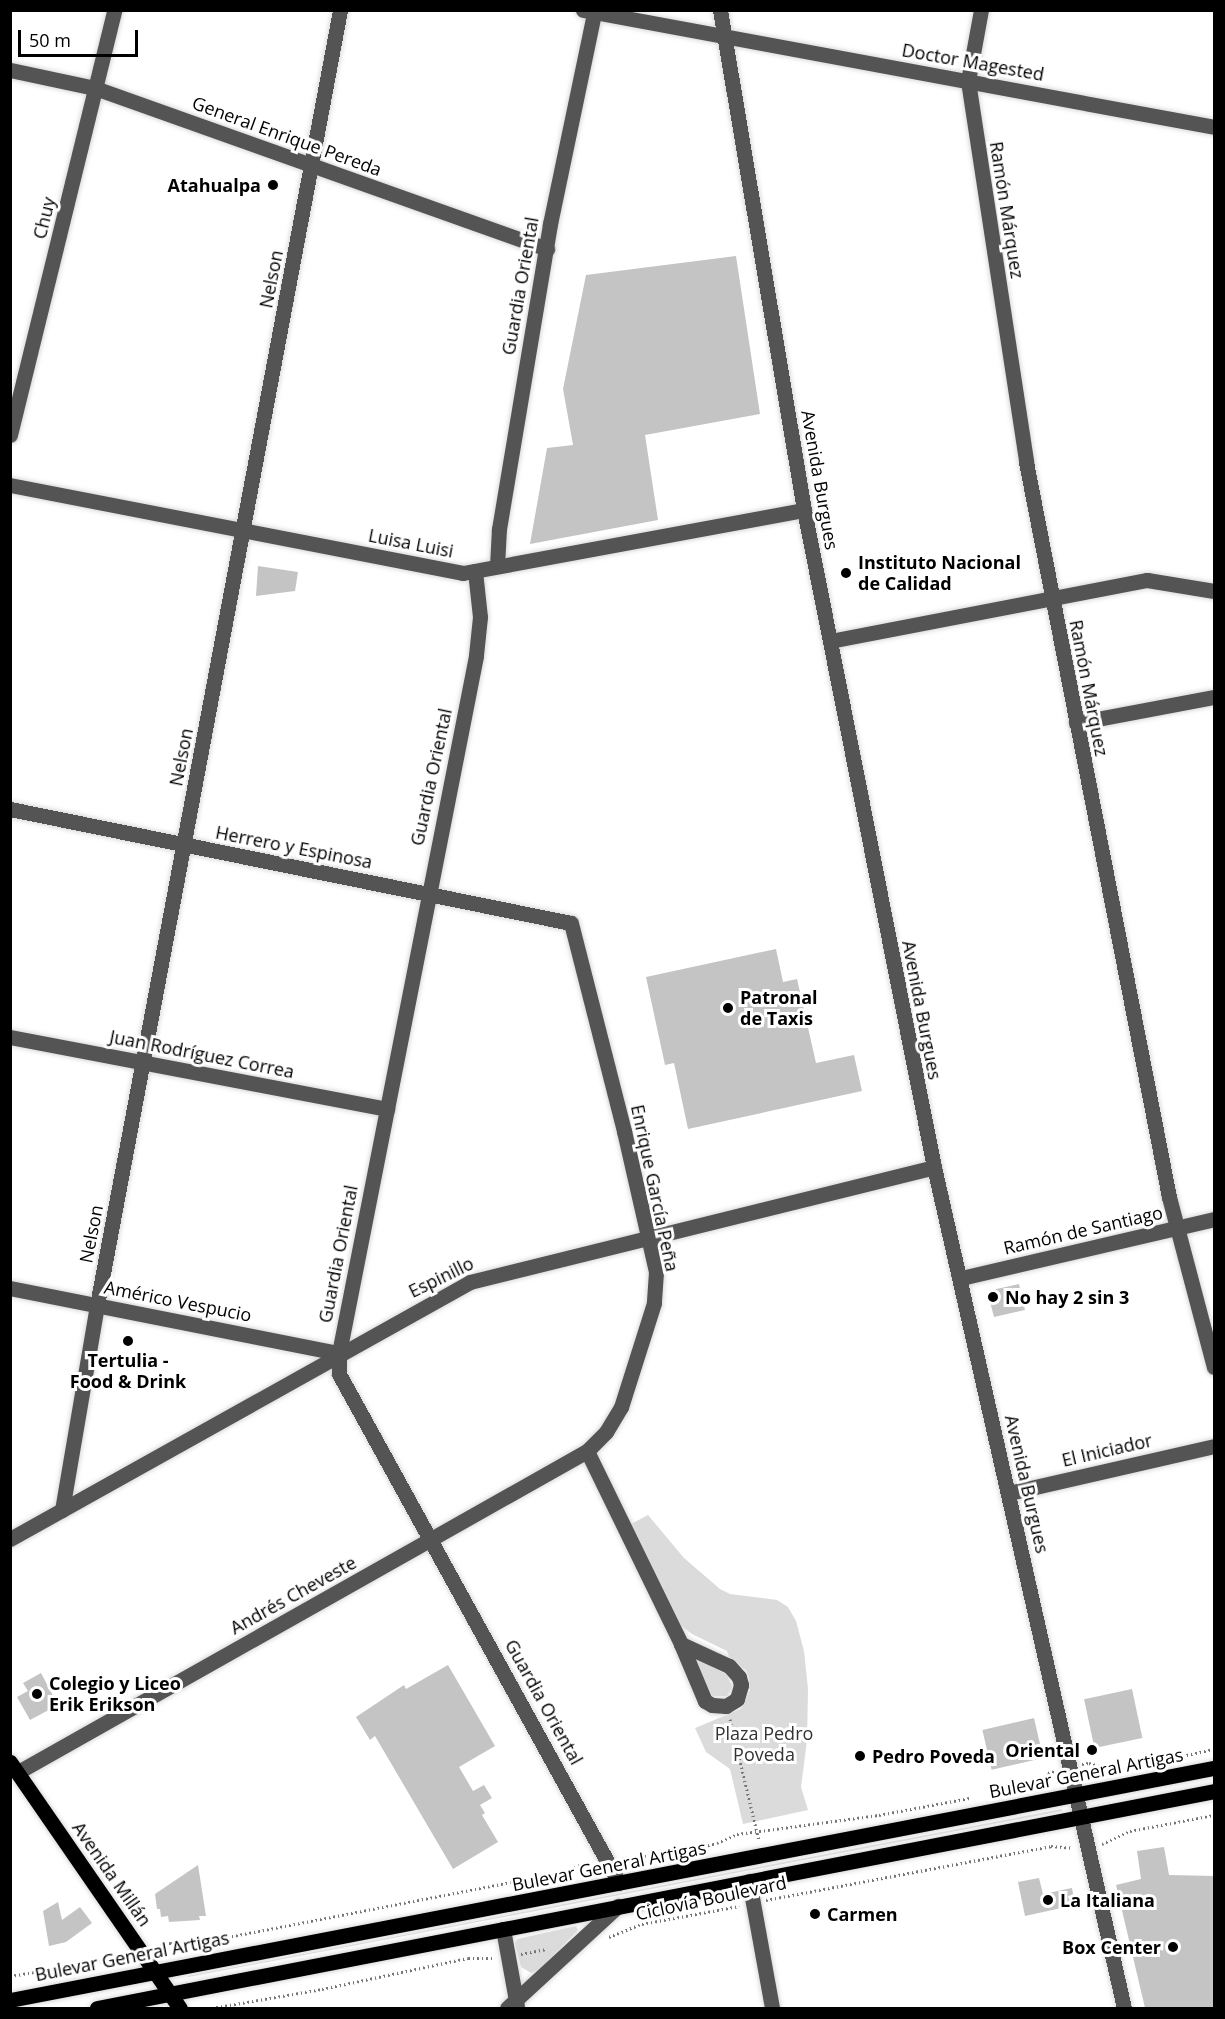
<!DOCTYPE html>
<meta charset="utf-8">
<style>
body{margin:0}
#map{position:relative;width:1225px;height:2019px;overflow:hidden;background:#fff;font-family:"Open Sans",sans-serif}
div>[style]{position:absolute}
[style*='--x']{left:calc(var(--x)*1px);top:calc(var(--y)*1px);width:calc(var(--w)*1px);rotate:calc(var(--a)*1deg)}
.green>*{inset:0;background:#dbdbdb}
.building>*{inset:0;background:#c4c4c4;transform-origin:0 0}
.path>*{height:3px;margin-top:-1.5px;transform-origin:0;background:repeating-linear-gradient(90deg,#767676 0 1.5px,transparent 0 4.5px)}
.roads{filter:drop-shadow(0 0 2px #dbdbdb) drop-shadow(0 0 2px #dbdbdb)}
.minor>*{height:15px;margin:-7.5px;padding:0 7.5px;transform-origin:7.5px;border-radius:7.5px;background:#545454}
.major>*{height:15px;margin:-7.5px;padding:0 7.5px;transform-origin:7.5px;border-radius:7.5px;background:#000}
.dots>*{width:16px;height:16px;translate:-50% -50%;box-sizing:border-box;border:3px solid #fff;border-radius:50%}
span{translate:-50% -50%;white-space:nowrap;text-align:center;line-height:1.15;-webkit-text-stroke:6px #fff;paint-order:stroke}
.street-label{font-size:18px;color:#000}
.poi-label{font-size:18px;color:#000;font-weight:700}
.right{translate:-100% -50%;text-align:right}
.left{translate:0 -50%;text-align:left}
.park-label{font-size:18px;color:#323232}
.frame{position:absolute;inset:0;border:12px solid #000;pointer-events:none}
.scale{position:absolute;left:18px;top:30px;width:120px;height:27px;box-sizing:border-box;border:3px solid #000;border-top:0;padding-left:8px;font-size:18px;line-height:21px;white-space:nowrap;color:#000;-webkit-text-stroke:4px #fff;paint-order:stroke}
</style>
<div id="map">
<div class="green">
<div style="clip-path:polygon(648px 1515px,684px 1558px,720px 1589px,730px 1594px,777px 1600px,788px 1607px,796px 1621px,804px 1651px,808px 1689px,807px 1741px,801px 1787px,808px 1810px,743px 1824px,730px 1769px,706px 1752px,695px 1728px,741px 1709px,750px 1691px,749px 1677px,746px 1670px,730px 1659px,727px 1651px,692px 1634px,676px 1622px,631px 1524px)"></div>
<div style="clip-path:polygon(700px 1660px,727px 1675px,732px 1687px,727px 1696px,712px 1696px,697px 1665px)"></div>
<div style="clip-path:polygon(1062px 1809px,1062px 1811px,188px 1977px,188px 1976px)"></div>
<div style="clip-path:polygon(576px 1926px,578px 1930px,539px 1970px,531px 1973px,521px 1967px,515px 1944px,517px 1939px)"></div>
</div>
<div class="building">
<div style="clip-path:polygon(736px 256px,760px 414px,645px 435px,658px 520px,530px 544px,547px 448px,573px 445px,563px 389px,586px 275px)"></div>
<div style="clip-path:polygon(258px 566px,298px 572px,295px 591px,256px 596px)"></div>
<div style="clip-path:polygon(776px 949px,783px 982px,797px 979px,816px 1063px,854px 1055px,862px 1091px,688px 1129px,674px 1063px,665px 1065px,646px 977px)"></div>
<div style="clip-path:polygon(1019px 1284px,1025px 1310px,994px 1317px,989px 1298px,992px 1290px)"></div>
<div style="clip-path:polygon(448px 1665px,495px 1746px,459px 1767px,473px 1791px,484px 1785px,492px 1798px,480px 1805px,485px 1813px,482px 1815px,498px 1842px,453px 1869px,375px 1736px,370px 1740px,356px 1717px,404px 1685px,406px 1689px)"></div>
<div style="clip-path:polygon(41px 1673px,58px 1705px,30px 1720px,17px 1697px,28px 1691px,23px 1683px)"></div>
<div style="left:1132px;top:1689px;width:50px;height:49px;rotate:78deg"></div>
<div style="left:1034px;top:1718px;width:41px;height:53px;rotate:77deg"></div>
<div style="clip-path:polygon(1164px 1847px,1169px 1875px,1215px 1876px,1215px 2008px,1145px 2008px,1116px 1885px,1141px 1879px,1137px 1851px)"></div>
<div style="clip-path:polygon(198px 1865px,206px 1916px,199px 1916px,200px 1920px,169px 1922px,168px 1916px,161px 1917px,160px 1909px,157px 1909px,155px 1894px)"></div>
<div style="clip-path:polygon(1039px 1878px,1043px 1894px,1072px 1888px,1075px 1905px,1025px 1916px,1018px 1882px)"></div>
<div style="clip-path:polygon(58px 1902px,62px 1920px,80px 1907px,92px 1923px,66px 1942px,49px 1946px,43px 1911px)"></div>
</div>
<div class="path">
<div style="--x:730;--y:1719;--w:125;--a:76.6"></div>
<div style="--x:1169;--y:1759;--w:46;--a:-12.5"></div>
<div style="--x:1082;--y:1764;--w:7;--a:-8"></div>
<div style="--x:1089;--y:1763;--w:25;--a:16"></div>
<div style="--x:1035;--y:1786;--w:18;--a:-45"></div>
<div style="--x:1048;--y:1773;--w:7;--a:-16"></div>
<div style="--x:1102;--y:1844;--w:31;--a:-25"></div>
<div style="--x:1130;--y:1831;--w:86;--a:-10.8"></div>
<div style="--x:622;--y:1858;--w:51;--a:-4.5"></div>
<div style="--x:673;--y:1854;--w:45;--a:-14"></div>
<div style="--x:717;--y:1843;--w:22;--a:-24"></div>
<div style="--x:737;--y:1834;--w:143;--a:-7.6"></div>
<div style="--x:879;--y:1815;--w:92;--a:-10.7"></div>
<div style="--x:766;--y:1900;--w:290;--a:-10.7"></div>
<div style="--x:1051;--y:1846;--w:21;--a:5"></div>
<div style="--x:609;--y:1937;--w:35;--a:-22"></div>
<div style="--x:642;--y:1924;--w:99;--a:-10.5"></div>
<div style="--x:156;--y:1947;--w:15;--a:-16"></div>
<div style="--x:170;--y:1943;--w:22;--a:3"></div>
<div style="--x:192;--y:1944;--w:381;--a:-11"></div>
<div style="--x:566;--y:1871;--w:25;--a:-23"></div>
<div style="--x:521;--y:1954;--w:26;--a:-11"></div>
<div style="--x:10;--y:1976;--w:119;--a:-9.2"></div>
<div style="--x:212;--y:2008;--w:112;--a:-9.8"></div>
<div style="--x:322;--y:1989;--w:149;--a:-12"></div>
<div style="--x:468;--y:1958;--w:26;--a:0"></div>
</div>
<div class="roads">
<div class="minor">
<div style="--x:583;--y:10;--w:642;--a:10.5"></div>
<div style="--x:720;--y:10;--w:507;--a:80.46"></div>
<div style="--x:804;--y:510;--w:670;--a:78.81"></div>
<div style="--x:934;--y:1167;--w:862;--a:77.27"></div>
<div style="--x:981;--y:10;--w:72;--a:100.4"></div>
<div style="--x:968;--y:81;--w:385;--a:81.3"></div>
<div style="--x:1026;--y:462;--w:749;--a:78.99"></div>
<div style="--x:1169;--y:1197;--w:176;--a:75.2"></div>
<div style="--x:10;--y:70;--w:87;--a:12"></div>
<div style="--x:95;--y:88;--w:480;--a:19.6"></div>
<div style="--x:10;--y:435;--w:438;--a:-76.2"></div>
<div style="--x:10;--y:485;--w:461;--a:11"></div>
<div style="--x:463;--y:573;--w:347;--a:-10.5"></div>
<div style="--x:497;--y:566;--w:37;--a:-87"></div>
<div style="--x:499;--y:529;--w:309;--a:-80.5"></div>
<div style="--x:550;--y:224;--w:215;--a:-78.2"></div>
<div style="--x:475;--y:571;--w:46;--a:83.8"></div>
<div style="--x:480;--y:617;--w:39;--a:96"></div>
<div style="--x:476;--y:656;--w:710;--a:101.12"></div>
<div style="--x:339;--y:1353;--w:21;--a:90"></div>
<div style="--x:339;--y:1374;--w:581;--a:61.18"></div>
<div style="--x:830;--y:641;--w:323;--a:-10.9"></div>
<div style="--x:1147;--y:580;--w:68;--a:9.3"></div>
<div style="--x:1076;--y:723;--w:140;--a:-10.7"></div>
<div style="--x:10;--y:809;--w:572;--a:11.49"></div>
<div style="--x:571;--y:923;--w:215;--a:75.7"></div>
<div style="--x:624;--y:1131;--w:145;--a:77.2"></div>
<div style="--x:656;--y:1272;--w:31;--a:94"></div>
<div style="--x:654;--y:1303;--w:109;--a:107.6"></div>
<div style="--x:621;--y:1407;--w:29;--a:121"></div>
<div style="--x:606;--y:1432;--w:27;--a:135"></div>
<div style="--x:587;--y:1451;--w:215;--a:64"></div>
<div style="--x:681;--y:1644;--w:62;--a:67.2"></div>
<div style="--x:705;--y:1701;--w:8;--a:30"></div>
<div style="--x:712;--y:1705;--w:14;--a:4"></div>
<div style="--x:726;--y:1706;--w:13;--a:-32"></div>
<div style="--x:737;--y:1699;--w:15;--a:-74"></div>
<div style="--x:741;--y:1685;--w:8;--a:-104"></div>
<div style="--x:739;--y:1677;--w:15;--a:-132"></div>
<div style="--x:729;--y:1666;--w:53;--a:-155.4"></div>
<div style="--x:10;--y:1037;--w:384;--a:10.8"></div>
<div style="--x:961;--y:1278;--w:260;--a:-13.1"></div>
<div style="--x:10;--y:1288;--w:335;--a:11.2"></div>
<div style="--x:1009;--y:1493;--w:210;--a:-12.9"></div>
<div style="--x:62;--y:1510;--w:208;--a:-80.3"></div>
<div style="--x:97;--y:1305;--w:1318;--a:-79.37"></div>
<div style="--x:10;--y:1539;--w:527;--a:-29.19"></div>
<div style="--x:470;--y:1282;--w:478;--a:-13.9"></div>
<div style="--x:18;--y:1772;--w:653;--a:-29.43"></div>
<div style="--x:749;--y:1881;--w:129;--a:79.7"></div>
<div style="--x:503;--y:1929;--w:78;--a:79.7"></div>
<div style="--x:507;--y:2008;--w:151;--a:-42.6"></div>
</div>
<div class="major">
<div style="--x:10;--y:1762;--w:299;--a:55.4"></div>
<div style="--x:10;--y:2000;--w:1226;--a:-10.91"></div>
<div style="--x:97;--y:2008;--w:1138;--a:-10.99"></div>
</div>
</div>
<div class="dots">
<div style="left:273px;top:185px;background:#000"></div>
<div style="left:846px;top:573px;background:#000"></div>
<div style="left:728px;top:1008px;background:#000"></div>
<div style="left:993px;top:1297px;background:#000"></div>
<div style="left:128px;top:1341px;background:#000"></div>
<div style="left:37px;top:1694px;background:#000"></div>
<div style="left:1092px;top:1750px;background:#000"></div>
<div style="left:860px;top:1756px;background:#000"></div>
<div style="left:1048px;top:1900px;background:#000"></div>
<div style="left:815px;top:1914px;background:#000"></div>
<div style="left:1173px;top:1947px;background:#000"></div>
</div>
<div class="street-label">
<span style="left:973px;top:62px;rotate:10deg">Doctor Magested</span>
<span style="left:287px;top:136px;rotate:20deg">General Enrique Pereda</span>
<span style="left:1007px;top:210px;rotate:81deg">Ramón Márquez</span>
<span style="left:44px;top:218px;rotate:-76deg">Chuy</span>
<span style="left:271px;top:279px;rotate:-79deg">Nelson</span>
<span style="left:520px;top:286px;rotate:-80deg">Guardia Oriental</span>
<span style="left:820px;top:480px;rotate:80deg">Avenida Burgues</span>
<span style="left:411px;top:543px;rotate:11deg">Luisa Luisi</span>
<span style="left:1089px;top:688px;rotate:79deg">Ramón Márquez</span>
<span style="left:181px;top:757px;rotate:-79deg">Nelson</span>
<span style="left:431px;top:777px;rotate:-78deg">Guardia Oriental</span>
<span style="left:294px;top:847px;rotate:11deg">Herrero y Espinosa</span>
<span style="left:922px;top:1010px;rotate:79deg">Avenida Burgues</span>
<span style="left:202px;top:1054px;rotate:11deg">Juan Rodríguez Correa</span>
<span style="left:655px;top:1188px;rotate:78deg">Enrique García Peña</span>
<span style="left:1083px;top:1230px;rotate:-13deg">Ramón de Santiago</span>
<span style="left:91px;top:1234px;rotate:-79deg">Nelson</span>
<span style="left:338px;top:1254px;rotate:-79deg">Guardia Oriental</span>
<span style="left:441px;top:1277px;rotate:-26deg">Espinillo</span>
<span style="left:178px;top:1301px;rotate:11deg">Américo Vespucio</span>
<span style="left:1107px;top:1450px;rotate:-13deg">El Iniciador</span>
<span style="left:1027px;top:1484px;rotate:77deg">Avenida Burgues</span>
<span style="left:293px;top:1595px;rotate:-29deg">Andrés Cheveste</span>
<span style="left:544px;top:1702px;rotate:61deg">Guardia Oriental</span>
<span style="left:1086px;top:1773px;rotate:-11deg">Bulevar General Artigas</span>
<span style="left:609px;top:1866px;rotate:-11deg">Bulevar General Artigas</span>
<span style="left:112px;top:1874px;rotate:55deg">Avenida Millán</span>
<span style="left:711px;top:1898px;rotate:-12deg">Ciclovía Boulevard</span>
<span style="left:132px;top:1956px;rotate:-11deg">Bulevar General Artigas</span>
</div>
<div class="poi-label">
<span class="right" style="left:261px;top:185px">Atahualpa</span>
<span class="left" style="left:858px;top:573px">Instituto Nacional<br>de Calidad</span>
<span class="left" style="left:740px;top:1008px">Patronal<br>de Taxis</span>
<span class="left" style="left:1005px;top:1297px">No hay 2 sin 3</span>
<span style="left:128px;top:1371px">Tertulia -<br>Food &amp; Drink</span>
<span class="left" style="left:49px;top:1694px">Colegio y Liceo<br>Erik Erikson</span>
<span class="right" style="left:1080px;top:1750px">Oriental</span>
<span class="left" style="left:872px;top:1756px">Pedro Poveda</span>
<span class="left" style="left:1060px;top:1900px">La Italiana</span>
<span class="left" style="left:827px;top:1914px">Carmen</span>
<span class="right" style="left:1161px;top:1947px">Box Center</span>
</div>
<div class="park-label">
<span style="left:764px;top:1744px">Plaza Pedro<br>Poveda</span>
</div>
<div class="frame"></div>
<div class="scale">50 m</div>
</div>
